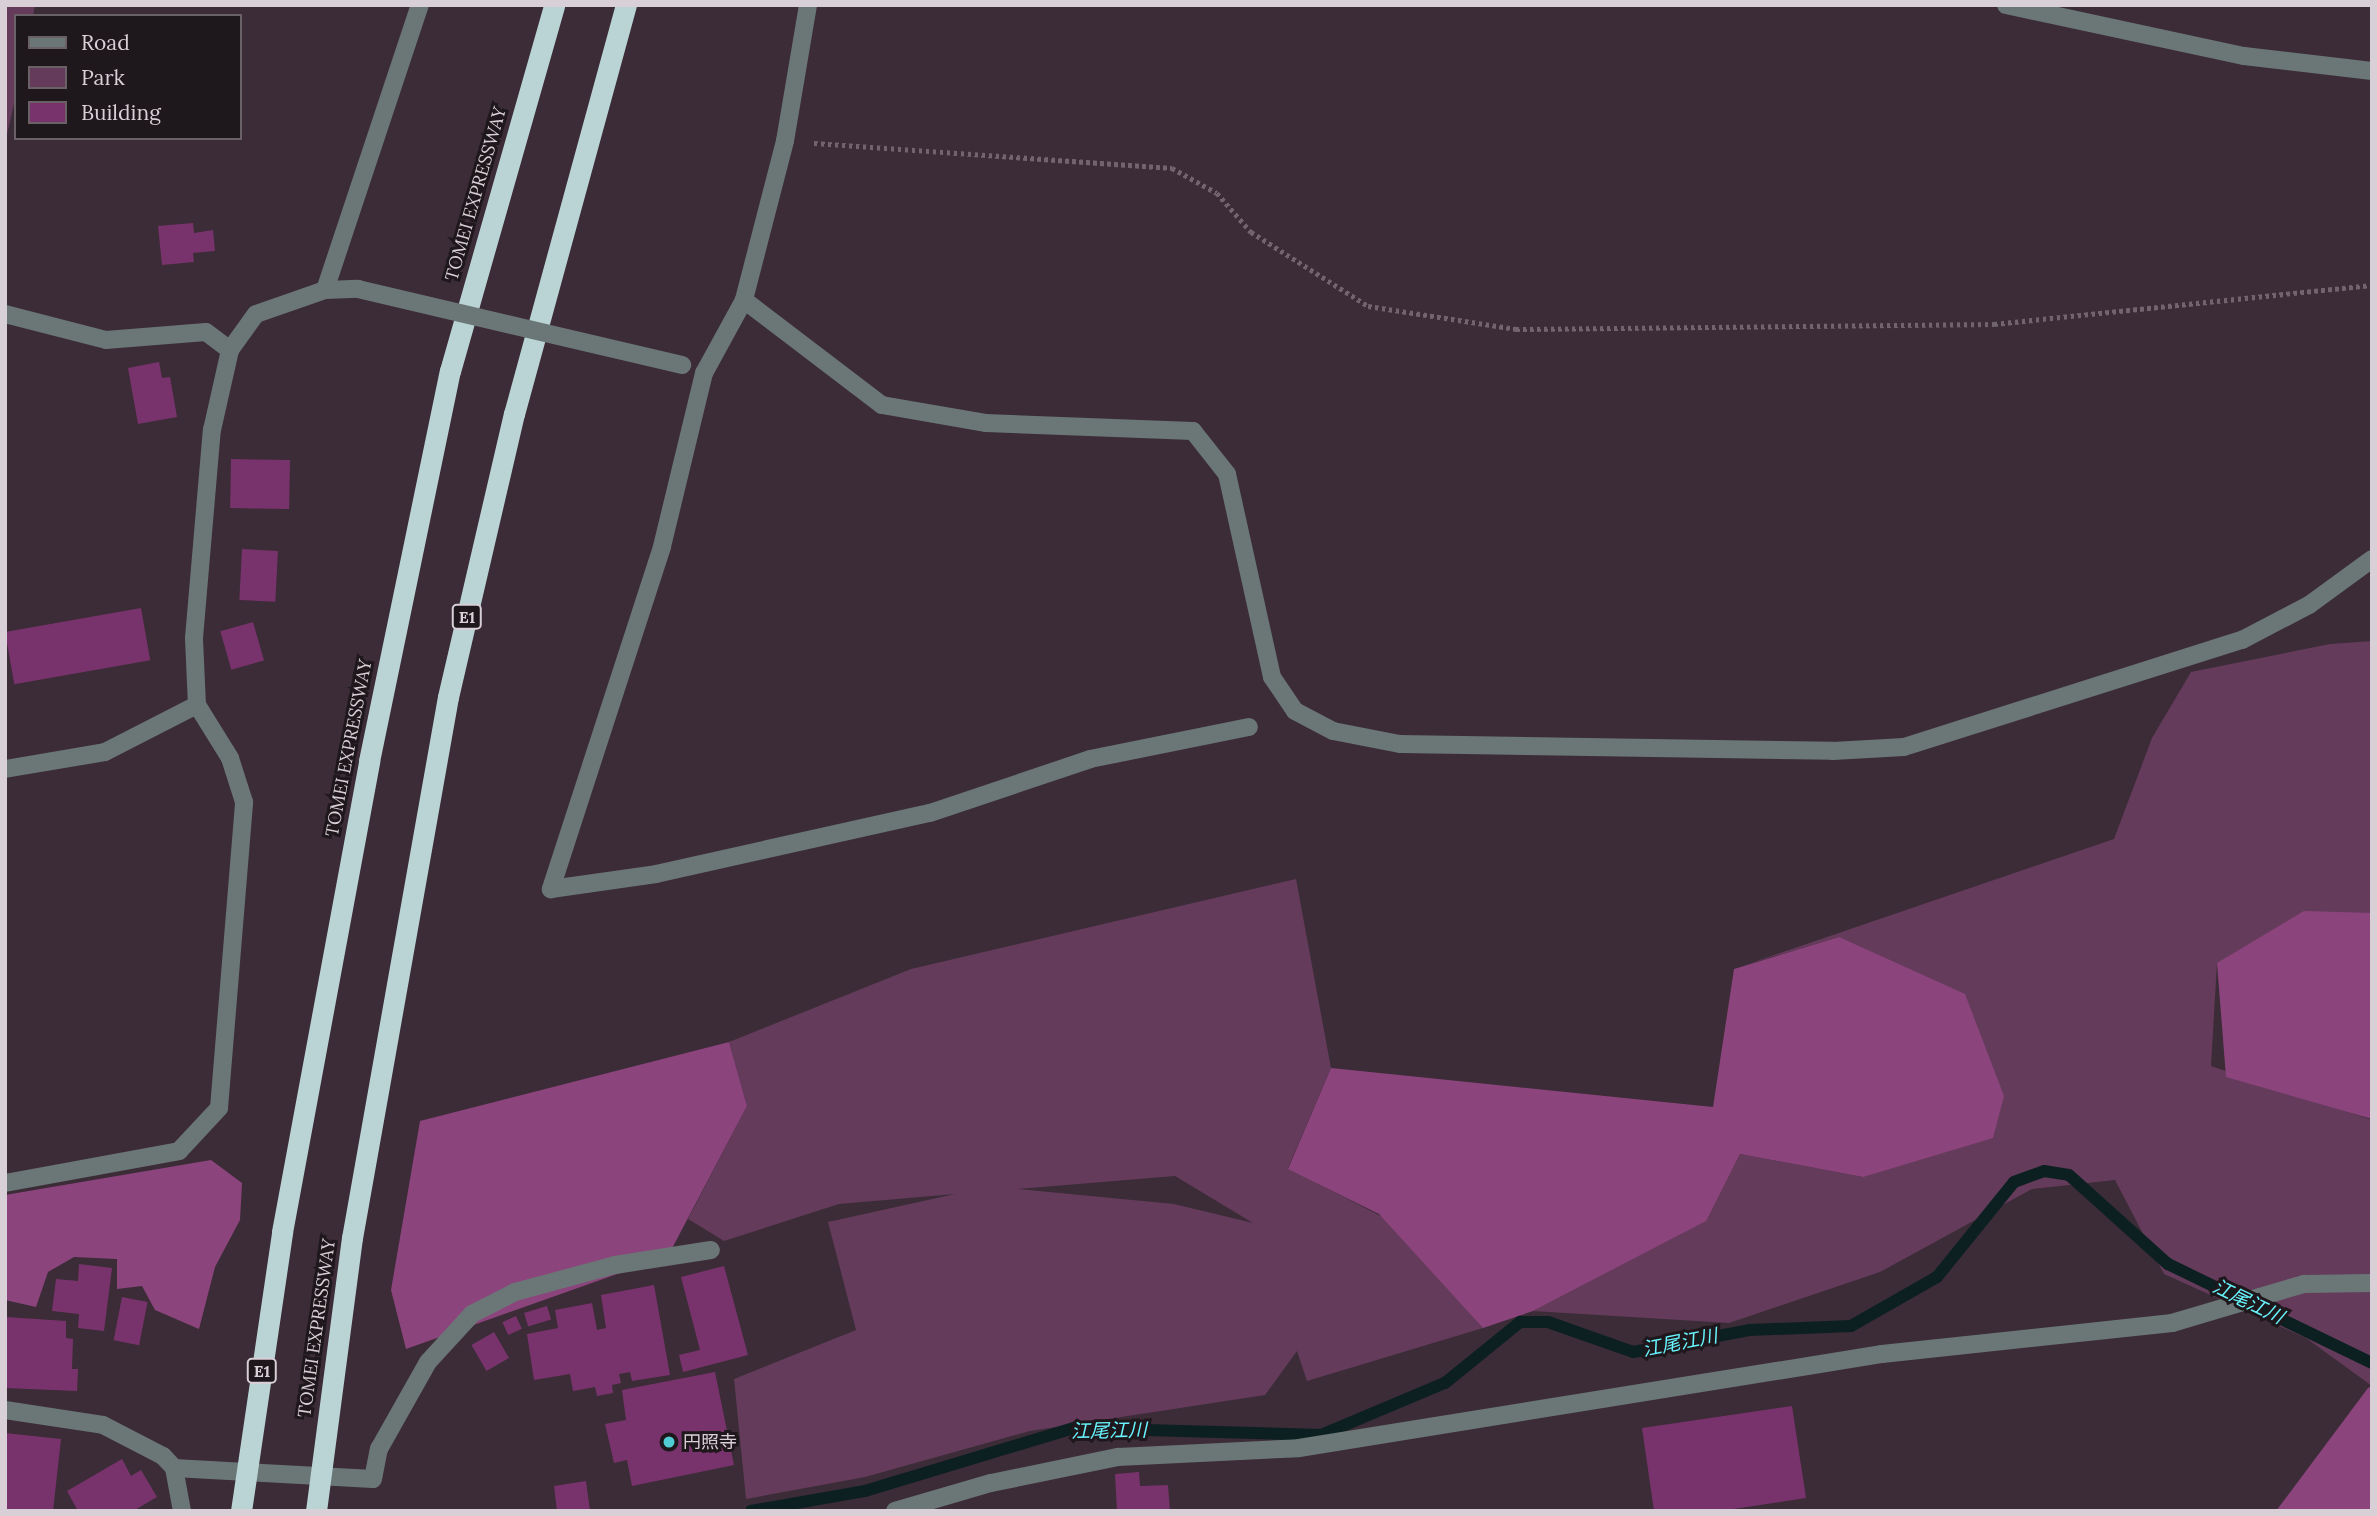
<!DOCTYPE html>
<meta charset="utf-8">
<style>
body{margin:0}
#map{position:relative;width:2377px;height:1516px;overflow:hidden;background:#3b2c37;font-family:Lora,"Noto Sans JP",serif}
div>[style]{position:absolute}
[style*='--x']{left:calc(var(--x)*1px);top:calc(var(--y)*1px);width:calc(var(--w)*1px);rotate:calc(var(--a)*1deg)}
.green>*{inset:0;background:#643b5b}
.forest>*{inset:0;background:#8c447d}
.stream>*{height:12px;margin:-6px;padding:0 6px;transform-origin:6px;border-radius:6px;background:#0d2021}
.building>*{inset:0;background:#79336c;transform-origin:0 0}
.path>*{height:4.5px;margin-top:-2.25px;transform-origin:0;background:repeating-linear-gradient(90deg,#71646d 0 3.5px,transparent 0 7px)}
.minor>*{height:18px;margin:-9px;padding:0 9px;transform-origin:9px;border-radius:9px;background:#6b7676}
.highway>*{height:21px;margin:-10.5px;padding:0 10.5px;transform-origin:10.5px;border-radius:10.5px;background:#bad4d6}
.minor-bridge>*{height:18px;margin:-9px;padding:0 9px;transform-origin:9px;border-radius:9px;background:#6b7676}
.highway-bridge>*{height:21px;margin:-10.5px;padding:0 10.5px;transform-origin:10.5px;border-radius:10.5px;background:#bad4d6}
.dots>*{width:19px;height:19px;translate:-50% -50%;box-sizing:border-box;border:4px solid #1e171c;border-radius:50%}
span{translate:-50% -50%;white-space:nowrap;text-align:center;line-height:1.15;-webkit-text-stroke:6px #1e171c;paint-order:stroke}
.shield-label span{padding:2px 5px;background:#1e171c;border:2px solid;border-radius:5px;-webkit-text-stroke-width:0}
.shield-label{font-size:16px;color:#d9cfd6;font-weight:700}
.street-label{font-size:18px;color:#d9cfd6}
.poi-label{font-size:18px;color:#d9cfd6}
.left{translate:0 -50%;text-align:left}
.water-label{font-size:19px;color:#68f6fe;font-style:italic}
.frame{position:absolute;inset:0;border:7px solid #d9cfd6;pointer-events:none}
.legend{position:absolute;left:14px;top:14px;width:228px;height:126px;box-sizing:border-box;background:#1e171c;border:2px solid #696166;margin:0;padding:9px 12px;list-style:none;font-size:21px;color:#d9cfd6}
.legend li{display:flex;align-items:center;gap:14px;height:35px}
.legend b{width:35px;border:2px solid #696166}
</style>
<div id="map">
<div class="green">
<div style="clip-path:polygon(5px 5px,35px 5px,33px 16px,16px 16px,16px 95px,5px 143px)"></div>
<div style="clip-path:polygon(2372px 641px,2372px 924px,2217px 963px,2211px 1066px,2372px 1120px,2372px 1386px,2306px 1338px,2164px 1274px,2115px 1180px,2032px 1189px,1880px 1272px,1729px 1323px,1533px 1311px,1705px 1221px,1740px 1154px,1863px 1177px,1839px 937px,1745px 965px,2114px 839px,2152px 738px,2191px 672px,2330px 644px)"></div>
<div style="clip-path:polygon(evenodd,1296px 879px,1331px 1068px,1288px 1168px,1398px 1225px,1483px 1328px,1307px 1381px,1297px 1351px,1265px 1395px,1030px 1431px,865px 1477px,746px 1499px,734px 1379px,856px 1330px,828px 1222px,955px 1194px,839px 1204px,724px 1241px,688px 1219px,747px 1106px,729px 1042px,911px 969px,1296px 879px,1175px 1176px,1253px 1223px,1174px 1204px,1018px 1189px,1175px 1176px)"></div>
</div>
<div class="forest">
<div style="clip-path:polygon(2304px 911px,2372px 913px,2372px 1119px,2226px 1077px,2217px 963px)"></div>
<div style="clip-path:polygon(1839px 937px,1965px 994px,2004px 1096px,1993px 1138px,1863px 1177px,1740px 1154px,1706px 1221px,1533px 1311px,1483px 1328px,1379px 1214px,1288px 1169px,1331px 1068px,1713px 1107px,1734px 969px)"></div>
<div style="clip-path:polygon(729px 1042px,747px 1106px,668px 1256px,406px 1349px,391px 1290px,420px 1121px)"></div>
<div style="clip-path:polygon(211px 1160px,242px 1183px,240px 1220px,215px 1267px,199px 1329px,155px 1310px,142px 1286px,117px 1289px,117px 1259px,74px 1257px,48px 1272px,36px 1307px,5px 1300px,5px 1195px)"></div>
<div style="clip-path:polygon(2372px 1386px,2372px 1511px,2276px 1511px,2368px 1388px)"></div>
</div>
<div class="stream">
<div style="--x:751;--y:1511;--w:116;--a:-10"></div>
<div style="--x:865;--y:1491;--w:218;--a:-16.8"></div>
<div style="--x:1074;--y:1428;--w:247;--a:1.6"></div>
<div style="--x:1321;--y:1435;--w:134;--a:-22.8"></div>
<div style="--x:1445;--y:1383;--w:97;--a:-39.1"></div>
<div style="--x:1520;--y:1322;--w:28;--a:0"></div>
<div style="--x:1548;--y:1322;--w:90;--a:19.4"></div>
<div style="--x:1633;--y:1352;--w:118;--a:-10.7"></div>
<div style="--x:1749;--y:1330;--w:102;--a:-2.2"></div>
<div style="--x:1851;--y:1326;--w:99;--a:-29.7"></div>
<div style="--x:1937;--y:1277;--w:122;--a:-51"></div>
<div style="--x:2014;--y:1182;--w:32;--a:-20"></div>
<div style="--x:2044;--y:1171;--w:25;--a:9"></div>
<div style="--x:2069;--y:1175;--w:133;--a:42"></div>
<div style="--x:2168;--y:1264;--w:227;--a:25.9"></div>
</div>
<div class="building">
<div style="clip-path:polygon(193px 223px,194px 233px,213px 230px,215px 251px,193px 253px,194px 262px,162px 265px,158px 226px)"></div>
<div style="clip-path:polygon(159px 362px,162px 378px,170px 377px,177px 417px,138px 424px,128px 368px)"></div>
<div style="left:231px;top:459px;width:59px;height:49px;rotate:1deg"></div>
<div style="left:242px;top:549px;width:36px;height:51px;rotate:3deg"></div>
<div style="left:141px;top:608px;width:53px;height:138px;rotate:80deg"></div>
<div style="left:253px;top:622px;width:40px;height:34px;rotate:74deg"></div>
<div style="clip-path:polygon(79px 1264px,112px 1268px,104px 1331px,78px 1328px,79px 1314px,52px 1311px,56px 1279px,78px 1281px)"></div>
<div style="clip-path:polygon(724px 1266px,748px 1355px,683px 1372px,679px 1355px,700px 1350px,681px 1277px)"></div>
<div style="clip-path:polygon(654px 1285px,670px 1375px,632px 1381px,630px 1372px,619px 1374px,621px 1383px,612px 1385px,613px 1393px,597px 1396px,595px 1387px,573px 1391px,570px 1374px,534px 1380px,527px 1334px,558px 1328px,555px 1310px,592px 1303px,597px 1330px,606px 1328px,601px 1295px)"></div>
<div style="left:122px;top:1297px;width:26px;height:44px;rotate:11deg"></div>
<div style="left:547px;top:1306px;width:14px;height:24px;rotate:73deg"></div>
<div style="left:516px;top:1316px;width:14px;height:15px;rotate:65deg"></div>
<div style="clip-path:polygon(6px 1317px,66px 1321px,66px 1338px,73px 1339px,72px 1369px,78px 1369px,77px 1391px,5px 1388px)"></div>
<div style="left:494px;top:1332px;width:30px;height:26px;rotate:60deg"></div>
<div style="clip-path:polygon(715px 1372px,734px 1465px,632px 1486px,627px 1460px,614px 1463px,605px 1424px,626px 1420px,622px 1390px)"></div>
<div style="clip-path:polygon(1792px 1406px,1806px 1498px,1720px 1511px,1654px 1511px,1642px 1428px)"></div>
<div style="clip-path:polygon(5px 1433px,61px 1439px,53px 1511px,5px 1511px)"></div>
<div style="clip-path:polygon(122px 1459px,131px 1476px,141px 1470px,157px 1497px,133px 1511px,78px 1511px,67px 1491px)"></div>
<div style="clip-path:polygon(1139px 1472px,1140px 1486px,1168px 1485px,1170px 1511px,1117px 1511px,1115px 1474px)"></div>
<div style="clip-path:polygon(586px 1481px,590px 1511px,557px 1511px,554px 1486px)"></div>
</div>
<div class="path">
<div style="--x:814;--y:143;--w:359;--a:4"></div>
<div style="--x:1172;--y:168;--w:51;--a:29.1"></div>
<div style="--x:1217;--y:193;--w:52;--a:48.9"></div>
<div style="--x:1251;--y:232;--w:138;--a:32.3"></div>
<div style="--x:1368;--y:306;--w:150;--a:8.8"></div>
<div style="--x:1516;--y:329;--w:478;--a:-0.6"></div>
<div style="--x:1994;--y:324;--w:380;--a:-5.9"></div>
</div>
<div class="minor">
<div style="--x:808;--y:5;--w:138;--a:99.6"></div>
<div style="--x:785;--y:141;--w:164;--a:104.5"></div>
<div style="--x:744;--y:300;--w:83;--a:118.7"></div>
<div style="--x:704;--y:373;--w:179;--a:103.6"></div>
<div style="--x:662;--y:547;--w:360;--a:108"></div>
<div style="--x:551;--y:889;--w:106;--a:-8.1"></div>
<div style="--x:656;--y:874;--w:281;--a:-12.6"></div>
<div style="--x:930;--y:813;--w:169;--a:-18.6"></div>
<div style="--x:1090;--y:759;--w:162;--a:-11.4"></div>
<div style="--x:2006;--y:5;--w:243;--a:12.1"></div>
<div style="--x:2244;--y:56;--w:129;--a:6.7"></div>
<div style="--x:325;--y:290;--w:300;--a:-71.6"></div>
<div style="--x:744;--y:300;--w:173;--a:37.3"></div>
<div style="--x:882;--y:405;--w:106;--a:9.8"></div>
<div style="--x:986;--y:423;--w:207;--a:2.2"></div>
<div style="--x:1193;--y:431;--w:55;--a:51.7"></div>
<div style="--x:1227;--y:474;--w:208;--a:77.5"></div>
<div style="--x:1272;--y:677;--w:41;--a:55.9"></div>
<div style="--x:1295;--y:711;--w:43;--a:27.8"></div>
<div style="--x:1333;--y:731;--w:68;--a:11"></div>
<div style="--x:1400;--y:744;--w:433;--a:0.9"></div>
<div style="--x:1833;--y:751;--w:71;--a:-3.2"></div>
<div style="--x:1904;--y:747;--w:355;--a:-17.6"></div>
<div style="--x:2242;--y:640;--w:76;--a:-27.6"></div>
<div style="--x:2309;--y:605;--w:78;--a:-36.1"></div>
<div style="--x:5;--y:314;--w:104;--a:14.4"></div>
<div style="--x:106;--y:340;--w:100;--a:-4.6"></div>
<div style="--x:206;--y:332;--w:30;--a:37"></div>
<div style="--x:5;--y:769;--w:101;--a:-9.6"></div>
<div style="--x:105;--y:752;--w:103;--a:-27.1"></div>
<div style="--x:5;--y:1183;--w:177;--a:-10.4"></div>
<div style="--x:179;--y:1151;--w:59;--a:-47.1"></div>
<div style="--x:219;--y:1108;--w:307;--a:-85.3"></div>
<div style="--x:244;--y:802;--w:46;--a:-107.7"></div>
<div style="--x:230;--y:758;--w:62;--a:-121.9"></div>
<div style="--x:197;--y:705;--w:67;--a:-92.6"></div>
<div style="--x:194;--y:638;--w:209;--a:-85.1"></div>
<div style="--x:212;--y:430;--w:82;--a:-77.3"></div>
<div style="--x:230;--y:350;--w:44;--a:-54.2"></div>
<div style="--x:256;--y:314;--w:73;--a:-19.2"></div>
<div style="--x:325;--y:290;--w:33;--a:-2"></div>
<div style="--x:5;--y:1410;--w:99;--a:8.7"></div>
<div style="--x:103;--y:1425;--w:68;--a:27.3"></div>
<div style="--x:163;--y:1456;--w:16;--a:47"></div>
<div style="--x:174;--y:1468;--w:44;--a:79.5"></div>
<div style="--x:174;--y:1468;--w:199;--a:3.2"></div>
<div style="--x:373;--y:1479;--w:31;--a:-79"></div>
<div style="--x:379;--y:1449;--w:100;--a:-60.6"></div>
<div style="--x:428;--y:1362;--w:65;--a:-47.5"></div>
<div style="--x:472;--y:1314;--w:48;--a:-27.1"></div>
<div style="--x:515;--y:1292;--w:104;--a:-15.1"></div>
<div style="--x:615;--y:1265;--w:97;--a:-8.9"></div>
<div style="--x:895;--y:1511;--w:100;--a:-16.3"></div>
<div style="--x:991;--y:1483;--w:130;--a:-11.6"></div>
<div style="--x:1118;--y:1457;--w:181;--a:-2.8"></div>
<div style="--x:1299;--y:1448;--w:591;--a:-9.16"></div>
<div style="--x:1882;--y:1354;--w:292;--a:-6.1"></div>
<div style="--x:2172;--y:1323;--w:138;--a:-16.5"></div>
<div style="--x:2304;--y:1284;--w:68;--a:-0.8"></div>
</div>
<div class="highway">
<div style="--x:282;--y:1232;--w:479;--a:-79.5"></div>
<div style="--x:369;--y:761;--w:398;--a:-78.3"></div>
<div style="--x:450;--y:371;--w:380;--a:-74.1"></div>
<div style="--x:352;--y:1238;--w:549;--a:-79.94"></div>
<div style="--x:448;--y:697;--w:291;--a:-76.9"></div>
<div style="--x:514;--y:414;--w:424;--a:-74.7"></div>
</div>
<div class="minor-bridge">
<div style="--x:358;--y:289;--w:333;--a:13.2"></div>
</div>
<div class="highway-bridge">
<div style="--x:241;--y:1511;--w:282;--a:-81.6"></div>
<div style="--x:316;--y:1511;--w:275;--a:-82.5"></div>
</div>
<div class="dots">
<div style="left:669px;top:1442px;background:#51ccd3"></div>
</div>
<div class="shield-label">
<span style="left:467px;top:617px">E1</span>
<span style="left:262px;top:1371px">E1</span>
</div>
<div class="street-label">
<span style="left:476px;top:194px;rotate:-74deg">TOMEI EXPRESSWAY</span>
<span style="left:349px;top:748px;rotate:-79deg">TOMEI EXPRESSWAY</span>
<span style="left:317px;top:1328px;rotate:-82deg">TOMEI EXPRESSWAY</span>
</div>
<div class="poi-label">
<span class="left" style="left:683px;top:1442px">円照寺</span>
</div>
<div class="water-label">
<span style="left:2248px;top:1302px;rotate:26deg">江尾江川</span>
<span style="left:1680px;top:1343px;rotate:-11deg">江尾江川</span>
<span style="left:1109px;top:1431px;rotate:-1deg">江尾江川</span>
</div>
<div class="frame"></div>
<ul class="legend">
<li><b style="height:9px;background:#6b7676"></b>Road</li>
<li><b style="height:19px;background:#643b5b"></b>Park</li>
<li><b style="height:19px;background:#79336c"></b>Building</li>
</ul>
</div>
